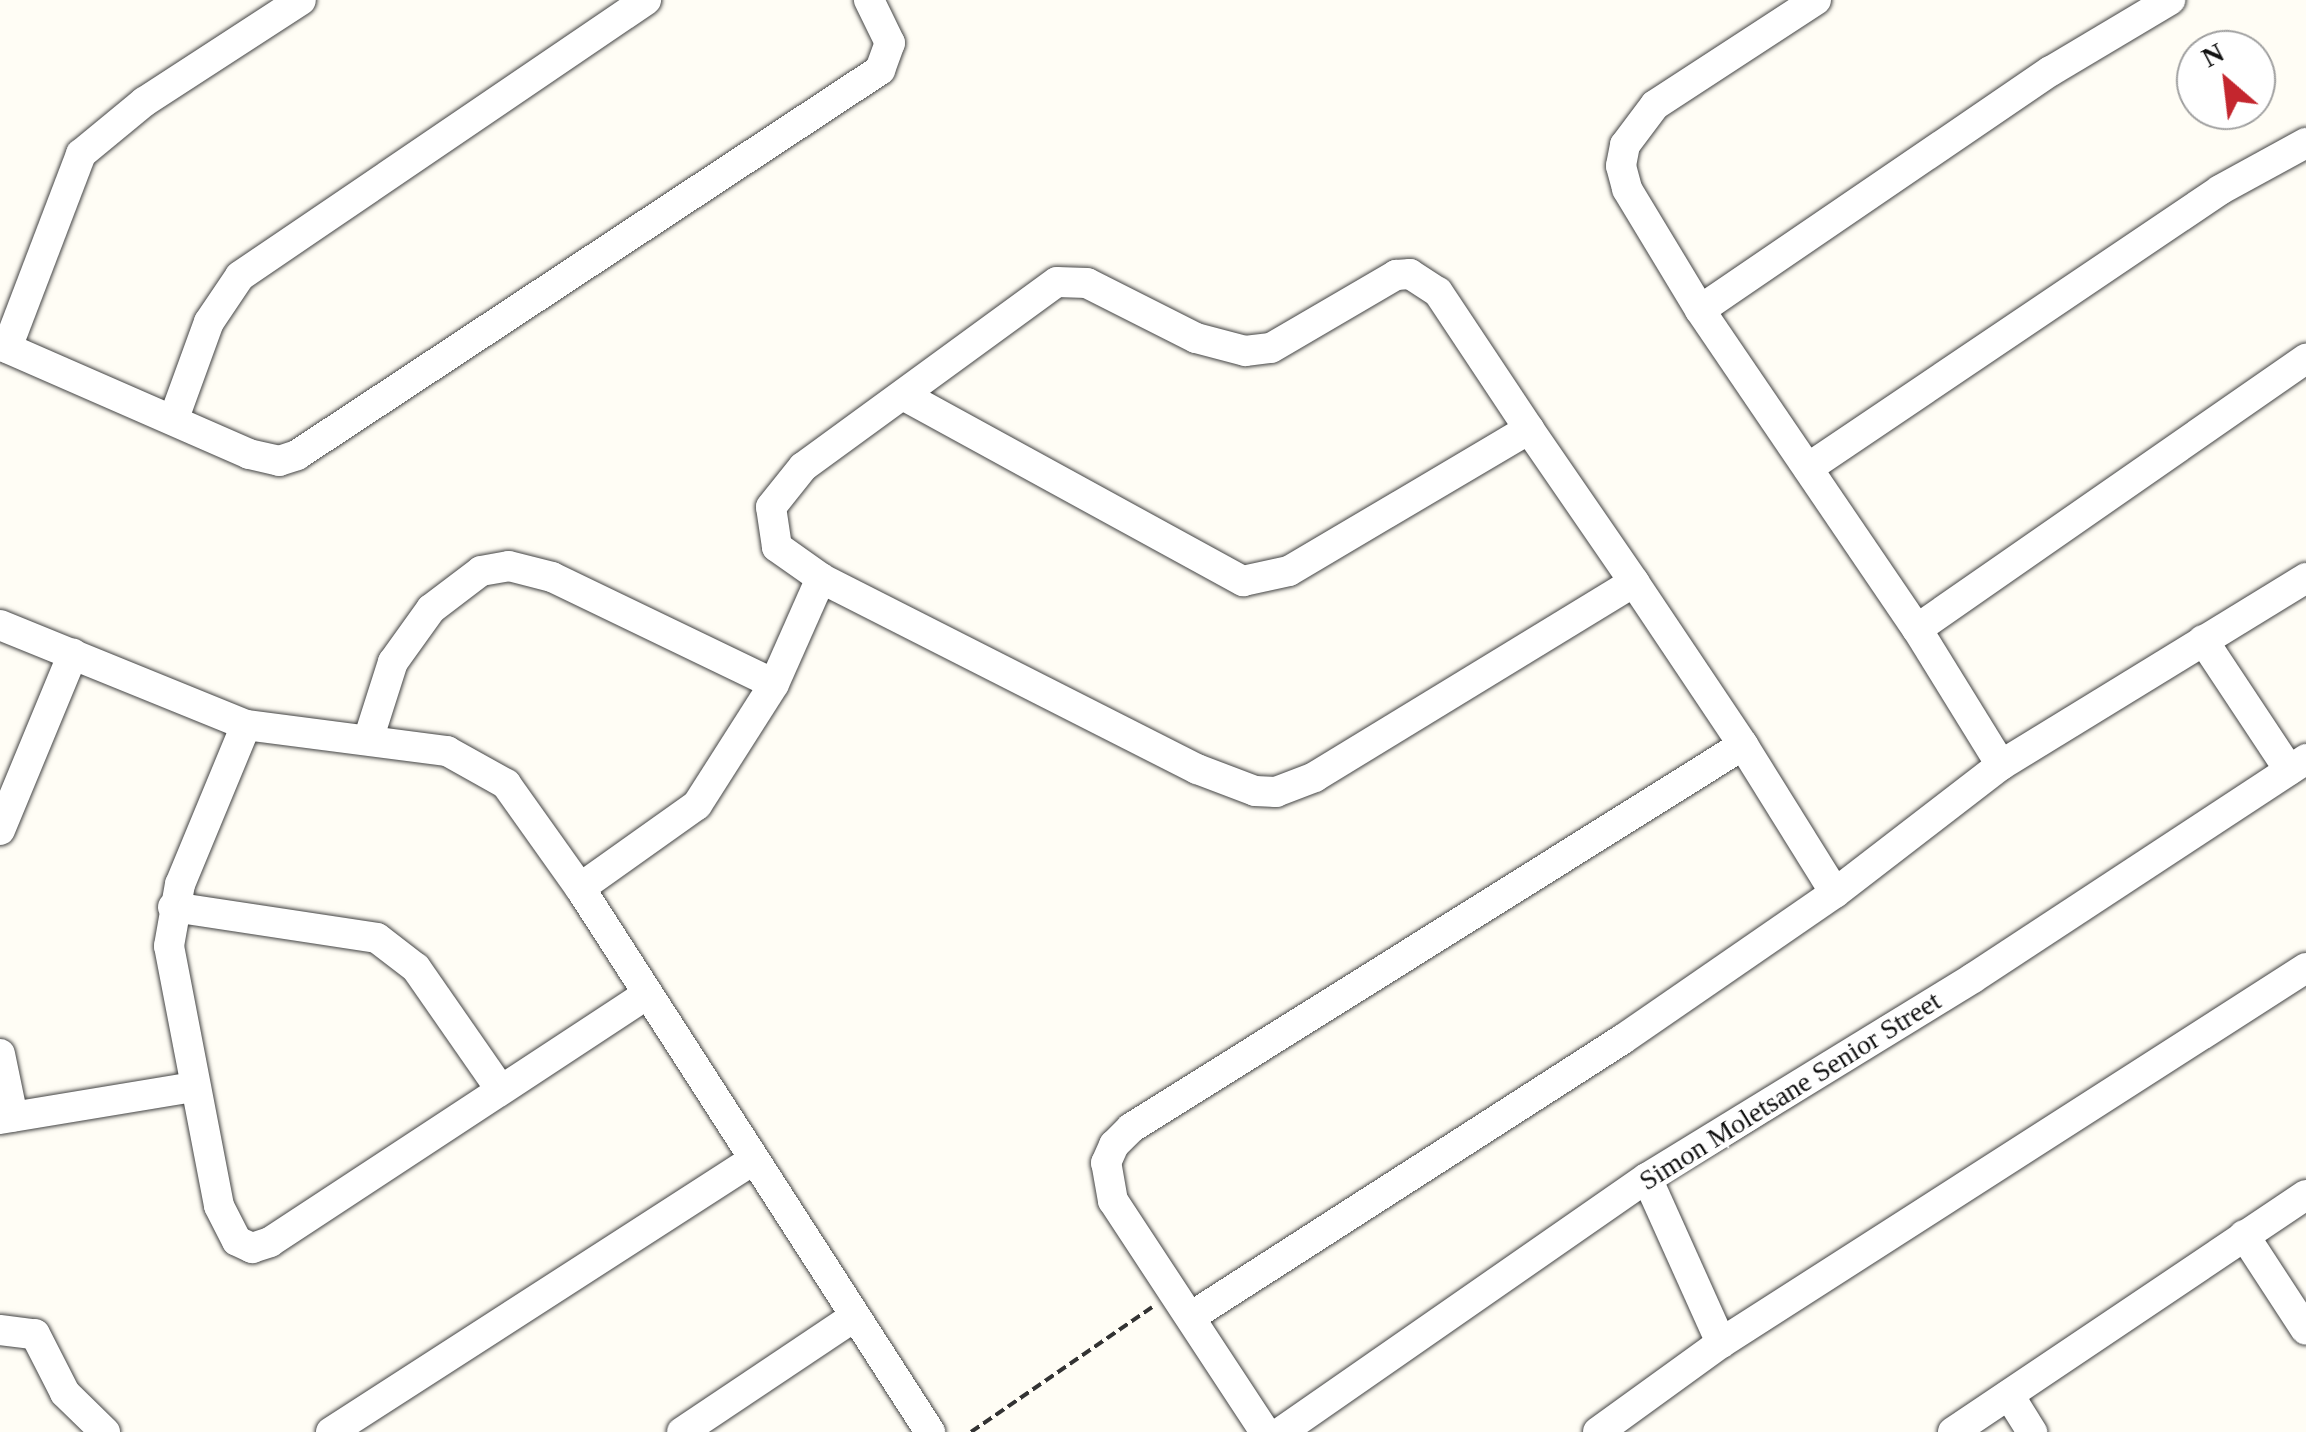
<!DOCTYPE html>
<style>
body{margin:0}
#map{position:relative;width:2306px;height:1432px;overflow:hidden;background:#fffdf5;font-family:Georgia,serif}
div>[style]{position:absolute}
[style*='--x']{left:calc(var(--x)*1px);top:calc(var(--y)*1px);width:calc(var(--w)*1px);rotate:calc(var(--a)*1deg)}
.path>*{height:4px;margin-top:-2px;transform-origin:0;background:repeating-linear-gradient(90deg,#333 0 10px,transparent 0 15px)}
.roads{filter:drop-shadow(0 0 2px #444) drop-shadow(0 0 2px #444)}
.minor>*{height:30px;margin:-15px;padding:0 15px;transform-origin:15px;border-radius:15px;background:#fff}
span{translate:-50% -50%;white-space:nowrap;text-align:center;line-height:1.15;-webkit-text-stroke:10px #fff;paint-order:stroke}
.street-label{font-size:28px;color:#111}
.north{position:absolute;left:2176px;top:30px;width:100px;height:100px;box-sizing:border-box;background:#fff;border:2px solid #a0a0a0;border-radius:50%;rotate:332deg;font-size:28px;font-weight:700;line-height:40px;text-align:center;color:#111}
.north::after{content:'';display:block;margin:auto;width:35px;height:45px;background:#c4262e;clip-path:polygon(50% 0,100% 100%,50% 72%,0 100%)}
</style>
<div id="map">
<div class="path">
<div style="--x:971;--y:1432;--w:220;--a:-34.6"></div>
</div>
<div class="roads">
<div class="minor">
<div style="--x:1816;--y:0;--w:192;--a:146.9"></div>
<div style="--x:1655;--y:105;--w:50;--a:126.9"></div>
<div style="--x:1625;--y:145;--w:21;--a:101"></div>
<div style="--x:1621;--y:166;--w:24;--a:75"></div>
<div style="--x:1627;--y:189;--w:141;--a:58.9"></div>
<div style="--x:1700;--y:310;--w:386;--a:55.8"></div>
<div style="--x:1917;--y:629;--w:160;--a:58.3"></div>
<div style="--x:1700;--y:310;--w:425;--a:-34.3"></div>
<div style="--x:2051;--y:71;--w:139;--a:-30.8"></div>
<div style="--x:0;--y:345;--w:272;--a:23.6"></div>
<div style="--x:249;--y:454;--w:31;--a:13"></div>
<div style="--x:279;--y:461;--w:19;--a:-18"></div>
<div style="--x:297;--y:455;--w:699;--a:-33.44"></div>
<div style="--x:880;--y:70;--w:29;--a:-70"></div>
<div style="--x:890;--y:43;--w:48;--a:-116"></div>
<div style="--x:7;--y:348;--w:208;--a:-69.1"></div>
<div style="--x:81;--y:154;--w:82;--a:-39.5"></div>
<div style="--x:144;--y:102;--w:187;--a:-33"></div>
<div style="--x:903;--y:395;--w:388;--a:28.7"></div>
<div style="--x:1243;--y:581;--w:47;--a:-12.3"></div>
<div style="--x:1289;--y:571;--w:279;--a:-30.6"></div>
<div style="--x:174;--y:418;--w:102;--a:-70"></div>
<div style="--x:209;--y:322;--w:55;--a:-56"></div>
<div style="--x:240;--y:276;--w:491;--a:-34.2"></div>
<div style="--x:1808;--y:468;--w:497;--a:-34"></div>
<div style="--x:2220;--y:190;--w:98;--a:-28.7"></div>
<div style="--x:1634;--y:582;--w:374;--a:148.6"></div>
<div style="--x:1315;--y:777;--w:42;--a:159"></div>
<div style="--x:1276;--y:792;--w:21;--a:-177"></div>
<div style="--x:1255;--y:791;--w:62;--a:-159.2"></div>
<div style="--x:1197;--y:769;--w:422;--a:-153.1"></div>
<div style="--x:821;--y:578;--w:54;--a:-144.8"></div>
<div style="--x:777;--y:547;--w:40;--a:-98.5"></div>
<div style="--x:771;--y:507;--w:51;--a:-51.3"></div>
<div style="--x:803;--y:467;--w:314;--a:-36.1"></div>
<div style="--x:1057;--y:282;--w:30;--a:2"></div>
<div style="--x:1087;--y:283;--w:122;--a:26.8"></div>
<div style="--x:1196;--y:338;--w:51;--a:14.9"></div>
<div style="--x:1245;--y:351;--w:26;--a:-7"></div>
<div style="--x:1271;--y:348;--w:145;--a:-30.3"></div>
<div style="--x:1396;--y:275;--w:14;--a:-4"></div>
<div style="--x:1410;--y:274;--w:33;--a:33"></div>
<div style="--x:1438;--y:292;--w:164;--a:56.4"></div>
<div style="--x:1529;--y:429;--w:186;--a:55.5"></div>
<div style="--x:1634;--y:582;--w:196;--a:56.2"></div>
<div style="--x:1743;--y:745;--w:174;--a:58.1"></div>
<div style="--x:0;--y:625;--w:266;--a:22.1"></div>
<div style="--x:246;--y:725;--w:203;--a:7.4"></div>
<div style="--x:447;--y:751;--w:68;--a:29.2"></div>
<div style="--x:506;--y:784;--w:128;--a:54.6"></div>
<div style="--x:580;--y:888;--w:647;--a:57.24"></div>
<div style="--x:1917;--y:629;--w:474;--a:-34.8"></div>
<div style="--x:2203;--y:640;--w:156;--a:56.5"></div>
<div style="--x:246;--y:725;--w:172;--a:112.5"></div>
<div style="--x:180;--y:884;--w:63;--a:100.1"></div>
<div style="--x:169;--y:946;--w:265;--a:79.1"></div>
<div style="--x:219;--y:1206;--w:39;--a:63"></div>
<div style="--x:237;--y:1241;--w:17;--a:25"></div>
<div style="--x:252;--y:1248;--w:19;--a:-18"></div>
<div style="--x:270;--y:1242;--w:448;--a:-33.3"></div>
<div style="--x:369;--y:737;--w:79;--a:-72.3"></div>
<div style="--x:393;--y:662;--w:65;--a:-54.4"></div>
<div style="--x:431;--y:609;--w:63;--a:-37.2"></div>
<div style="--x:481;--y:571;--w:28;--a:-10"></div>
<div style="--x:509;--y:566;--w:44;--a:14.3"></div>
<div style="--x:552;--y:577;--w:246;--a:25.7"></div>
<div style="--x:0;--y:830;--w:191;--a:-67.5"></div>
<div style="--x:580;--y:888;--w:143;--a:-35.4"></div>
<div style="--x:697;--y:805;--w:143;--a:-57.5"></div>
<div style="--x:774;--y:684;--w:116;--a:-66.1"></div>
<div style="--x:173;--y:907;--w:206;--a:8.6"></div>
<div style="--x:377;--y:938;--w:49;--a:37.6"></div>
<div style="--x:416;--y:968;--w:144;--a:55.2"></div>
<div style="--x:0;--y:1054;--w:64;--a:78.3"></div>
<div style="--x:0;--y:1119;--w:196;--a:-9.4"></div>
<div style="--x:1647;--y:1178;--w:181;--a:65.8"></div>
<div style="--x:2244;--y:1235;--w:113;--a:56.9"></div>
<div style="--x:1192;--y:1316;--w:512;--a:-32.73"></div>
<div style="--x:1623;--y:1039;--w:257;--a:-34.6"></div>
<div style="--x:1835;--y:893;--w:210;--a:-37.6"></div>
<div style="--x:2001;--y:765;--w:358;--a:-31.5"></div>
<div style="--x:0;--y:1330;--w:35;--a:7"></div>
<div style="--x:35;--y:1334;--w:66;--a:63"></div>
<div style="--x:65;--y:1393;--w:56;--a:44.3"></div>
<div style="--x:2009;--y:1395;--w:44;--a:58.1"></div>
<div style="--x:331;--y:1432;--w:500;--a:-32.8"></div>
<div style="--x:682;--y:1432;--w:208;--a:-33.8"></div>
<div style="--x:1265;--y:1432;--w:277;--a:-123.3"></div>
<div style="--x:1113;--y:1201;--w:39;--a:-100"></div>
<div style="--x:1106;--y:1163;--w:20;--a:-66"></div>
<div style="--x:1114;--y:1145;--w:24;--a:-45"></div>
<div style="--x:1131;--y:1128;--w:722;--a:-32.04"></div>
<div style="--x:1281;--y:1432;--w:446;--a:-34.8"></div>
<div style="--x:1647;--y:1178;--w:382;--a:-31.5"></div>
<div style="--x:1973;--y:978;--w:399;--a:-33.3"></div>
<div style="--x:1598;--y:1432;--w:152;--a:-35.9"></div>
<div style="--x:1721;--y:1343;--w:695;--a:-32.66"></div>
<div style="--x:1953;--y:1432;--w:425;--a:-33.9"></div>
</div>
</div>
<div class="street-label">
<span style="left:1790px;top:1091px;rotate:-32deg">Simon Moletsane Senior Street</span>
</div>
<div class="north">N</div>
</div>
